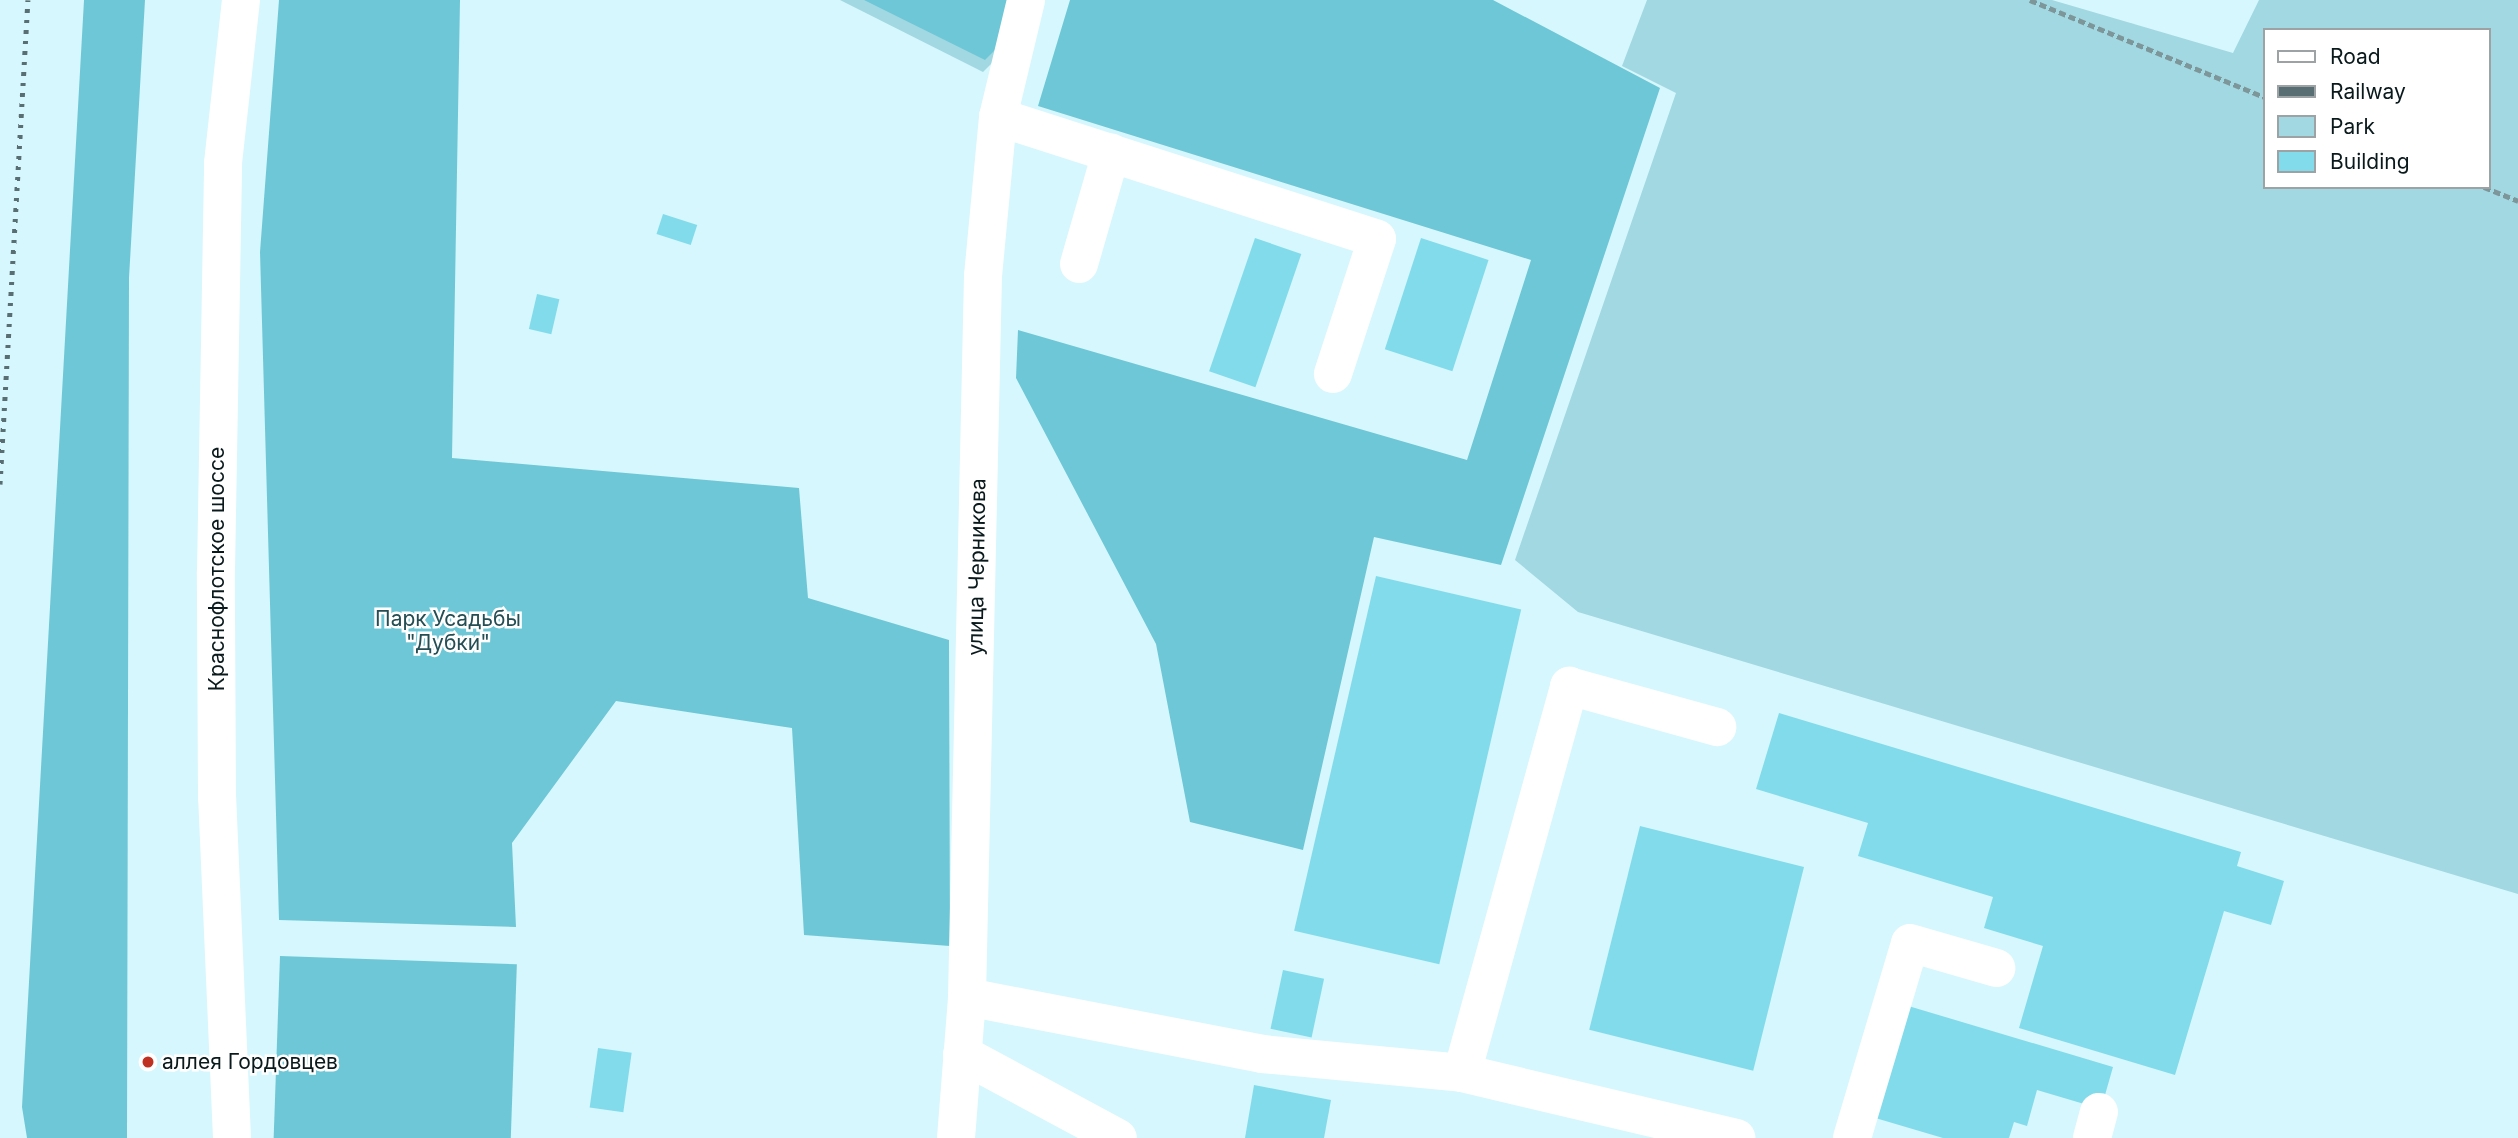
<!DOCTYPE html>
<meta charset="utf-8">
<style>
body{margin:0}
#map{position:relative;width:2518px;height:1138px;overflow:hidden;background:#d6f7fd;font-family:Inter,sans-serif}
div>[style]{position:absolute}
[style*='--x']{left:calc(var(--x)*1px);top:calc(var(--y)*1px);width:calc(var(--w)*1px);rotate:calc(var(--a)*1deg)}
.green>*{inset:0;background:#a2d8e2}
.forest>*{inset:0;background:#6ec7d6;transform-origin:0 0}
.building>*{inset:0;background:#82dbeb;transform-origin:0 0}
.path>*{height:4.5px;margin-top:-2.25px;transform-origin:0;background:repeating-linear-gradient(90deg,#7d969a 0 7px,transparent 0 10.5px)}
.minor>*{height:38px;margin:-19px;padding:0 19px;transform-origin:19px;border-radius:19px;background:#fff}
.major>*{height:38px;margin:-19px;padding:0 19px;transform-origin:19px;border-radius:19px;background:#fff}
.rail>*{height:5px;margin-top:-2.5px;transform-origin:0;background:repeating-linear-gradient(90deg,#586e72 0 3.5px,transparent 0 10.5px)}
.dots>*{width:19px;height:19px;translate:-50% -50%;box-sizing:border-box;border:4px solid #fff;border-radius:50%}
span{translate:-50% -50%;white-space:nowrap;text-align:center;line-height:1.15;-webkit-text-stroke:5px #fff;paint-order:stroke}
.street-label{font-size:21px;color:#0a191c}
.park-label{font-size:21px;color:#244d54}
.poi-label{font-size:21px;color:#0a191c}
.left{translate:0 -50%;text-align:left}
.legend{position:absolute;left:2263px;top:28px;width:228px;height:161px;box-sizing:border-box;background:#fff;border:2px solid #9da3a4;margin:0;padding:9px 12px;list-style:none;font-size:21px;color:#0a191c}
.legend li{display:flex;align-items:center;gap:14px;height:35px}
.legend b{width:35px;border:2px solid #9da3a4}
</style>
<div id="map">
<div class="green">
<div style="clip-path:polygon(840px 0,1029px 0,1019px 36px,983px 72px)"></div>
<div style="clip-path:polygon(evenodd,1647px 0,2052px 0,2233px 53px,2259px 0,2518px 0,2518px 894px,1578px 612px,1515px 560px,1676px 93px,1622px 66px,1647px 0,2264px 30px,2488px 30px,2488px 187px,2264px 187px,2264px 30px)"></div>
</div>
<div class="forest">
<div style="clip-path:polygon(84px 0,145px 0,129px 278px,127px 1138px,27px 1138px,22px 1107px)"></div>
<div style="clip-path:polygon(279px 0,460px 0,452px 458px,799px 488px,808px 598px,949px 640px,950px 946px,804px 935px,792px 728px,616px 701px,512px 843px,516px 927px,279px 920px,260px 252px)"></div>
<div style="clip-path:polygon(864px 0,1019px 0,1011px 34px,985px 60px)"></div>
<div style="clip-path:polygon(1070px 0,1493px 0,1660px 88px,1501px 565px,1374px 537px,1303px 850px,1190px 822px,1156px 644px,1016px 378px,1018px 330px,1467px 460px,1531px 260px,1038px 106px)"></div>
<div style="left:280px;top:956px;width:237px;height:182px;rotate:2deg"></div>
</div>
<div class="building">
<div style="left:663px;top:214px;width:36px;height:21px;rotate:18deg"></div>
<div style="left:1255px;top:238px;width:49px;height:141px;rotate:19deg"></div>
<div style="left:1421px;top:238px;width:71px;height:117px;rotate:18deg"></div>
<div style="left:537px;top:294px;width:23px;height:36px;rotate:13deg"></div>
<div style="left:1376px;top:576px;width:149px;height:364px;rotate:13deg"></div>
<div style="clip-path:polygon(1779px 713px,2241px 852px,2237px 866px,2284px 881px,2271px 925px,2224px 911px,2175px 1075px,2019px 1028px,2043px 946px,1984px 928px,1993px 897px,1858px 856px,1868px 823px,1756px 789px)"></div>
<div style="left:1640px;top:826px;width:169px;height:210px;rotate:14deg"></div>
<div style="left:1283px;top:970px;width:42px;height:60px;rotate:12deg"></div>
<div style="clip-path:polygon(1905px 1005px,2113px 1067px,2101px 1109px,2037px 1090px,2027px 1126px,2014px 1122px,2009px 1138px,1943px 1138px,1872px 1117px)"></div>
<div style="left:598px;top:1048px;width:34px;height:60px;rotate:8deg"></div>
<div style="clip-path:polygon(1254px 1085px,1331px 1100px,1324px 1138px,1245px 1138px)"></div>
</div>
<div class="path">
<div style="--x:2030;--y:0;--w:253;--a:22.5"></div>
<div style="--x:2484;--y:187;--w:37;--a:22"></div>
</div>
<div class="minor">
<div style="--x:998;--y:117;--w:398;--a:17.8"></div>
<div style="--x:1377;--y:239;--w:142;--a:108.1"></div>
<div style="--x:1079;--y:264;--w:116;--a:-73.9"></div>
<div style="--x:967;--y:997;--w:300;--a:10.9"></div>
<div style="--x:1262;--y:1054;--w:201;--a:5.4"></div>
<div style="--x:1462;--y:1073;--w:282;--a:13.3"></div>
<div style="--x:962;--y:1054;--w:177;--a:28.3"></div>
<div style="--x:1462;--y:1073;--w:402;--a:-74.5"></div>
<div style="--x:1569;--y:686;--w:154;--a:15.5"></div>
<div style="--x:956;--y:1138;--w:141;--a:-85.5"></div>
<div style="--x:967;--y:997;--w:721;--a:-88.73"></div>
<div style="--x:983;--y:276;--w:160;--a:-84.6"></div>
<div style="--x:998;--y:117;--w:120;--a:-76.5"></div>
<div style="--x:1852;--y:1138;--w:203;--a:-73.4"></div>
<div style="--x:1910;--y:943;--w:90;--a:16.2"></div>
<div style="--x:2092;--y:1138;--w:27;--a:-75"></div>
</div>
<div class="major">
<div style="--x:232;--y:1138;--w:340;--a:-92.5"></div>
<div style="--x:217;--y:798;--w:227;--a:-90.3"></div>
<div style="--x:216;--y:571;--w:408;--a:-89"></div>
<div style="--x:223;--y:163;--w:164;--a:-83.7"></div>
</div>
<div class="rail">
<div style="--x:0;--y:484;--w:485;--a:-86.7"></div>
</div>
<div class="dots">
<div style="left:148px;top:1062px;background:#bf3223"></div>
</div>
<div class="street-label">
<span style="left:977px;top:567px;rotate:-89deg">улица Черникова</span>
<span style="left:217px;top:569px;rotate:-90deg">Краснофлотское шоссе</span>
</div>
<div class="park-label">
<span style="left:448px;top:631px">Парк Усадьбы<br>"Дубки"</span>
</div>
<div class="poi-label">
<span class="left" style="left:162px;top:1062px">аллея Гордовцев</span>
</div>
<ul class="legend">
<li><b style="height:9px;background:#fff"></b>Road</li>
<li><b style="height:9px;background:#586e72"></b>Railway</li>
<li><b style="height:19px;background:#a2d8e2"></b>Park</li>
<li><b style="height:19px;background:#82dbeb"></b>Building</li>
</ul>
</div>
